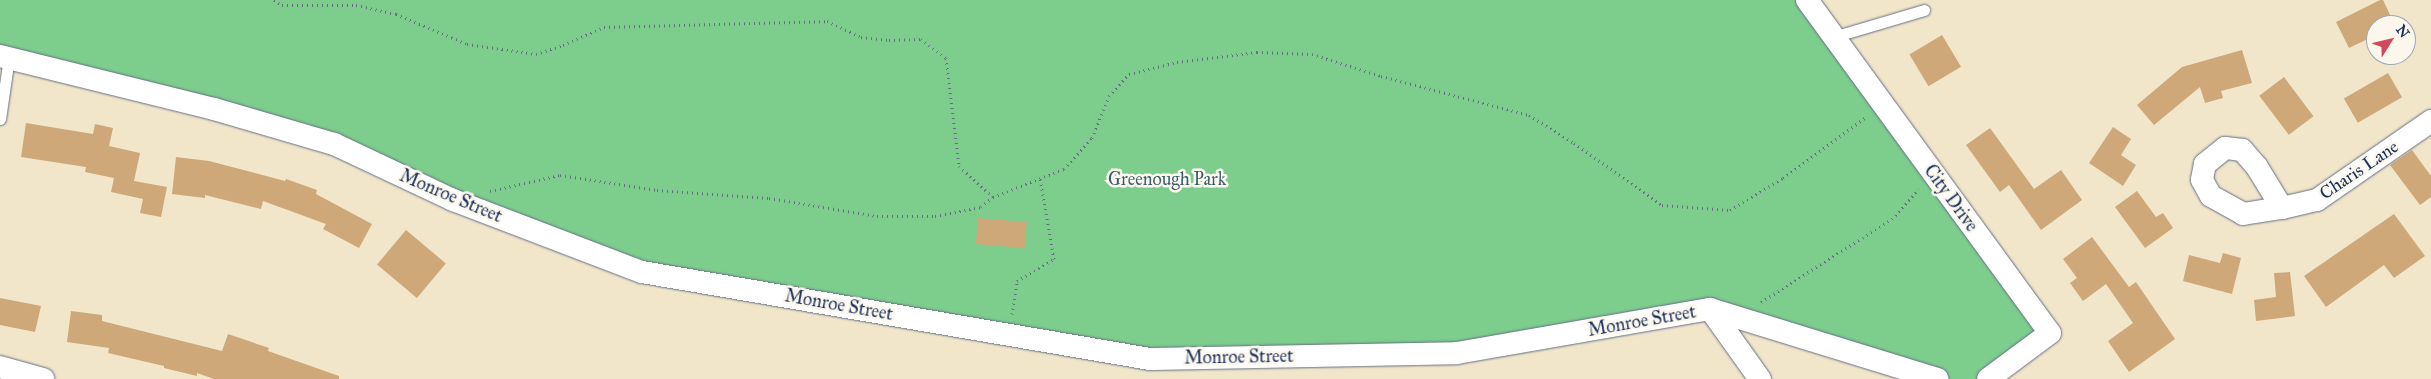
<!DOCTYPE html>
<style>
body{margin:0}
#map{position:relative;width:2431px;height:379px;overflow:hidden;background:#f1e6ca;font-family:"IM FELL Great Primer",serif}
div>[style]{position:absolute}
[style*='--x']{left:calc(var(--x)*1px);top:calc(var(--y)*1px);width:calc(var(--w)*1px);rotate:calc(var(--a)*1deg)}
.green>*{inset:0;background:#7dcd8d}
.building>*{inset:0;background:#cea879;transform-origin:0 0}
.path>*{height:3px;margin-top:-1.5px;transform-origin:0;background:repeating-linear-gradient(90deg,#666f84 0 1px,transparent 0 5px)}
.roads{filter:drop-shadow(0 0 1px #666f84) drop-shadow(0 0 1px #666f84)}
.lane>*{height:11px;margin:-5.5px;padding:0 5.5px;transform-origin:5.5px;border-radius:5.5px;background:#fff}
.street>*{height:22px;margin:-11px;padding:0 11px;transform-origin:11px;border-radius:11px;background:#fff}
span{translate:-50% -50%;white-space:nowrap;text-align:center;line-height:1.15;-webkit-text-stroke:5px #fbf7ec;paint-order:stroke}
.street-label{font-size:18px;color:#1b2f5e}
.park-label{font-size:18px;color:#385e6c}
.north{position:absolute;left:2366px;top:15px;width:50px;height:50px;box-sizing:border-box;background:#fbf7ec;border:1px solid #a1a7b3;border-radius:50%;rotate:54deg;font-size:14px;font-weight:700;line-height:20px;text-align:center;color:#1b2f5e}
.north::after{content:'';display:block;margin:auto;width:18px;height:22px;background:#d1495b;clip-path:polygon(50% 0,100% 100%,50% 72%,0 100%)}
</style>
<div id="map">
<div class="green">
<div style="clip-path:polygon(0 0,1801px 0,2050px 333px,1988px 379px,1937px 379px,1710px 309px,1457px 353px,1150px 359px,642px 272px,334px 144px,0 56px)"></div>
</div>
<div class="building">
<div style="clip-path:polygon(2380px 0,2383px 0,2395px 25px,2376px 25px,2376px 35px,2349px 48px,2336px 22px)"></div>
<div style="left:1942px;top:35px;width:37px;height:38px;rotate:59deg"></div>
<div style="clip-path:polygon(2242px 50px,2252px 83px,2221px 91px,2223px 98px,2205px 103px,2200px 87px,2154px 125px,2137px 105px,2182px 67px)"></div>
<div style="left:2388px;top:73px;width:28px;height:51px;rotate:60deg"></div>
<div style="left:2284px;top:77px;width:49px;height:31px;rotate:53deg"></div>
<div style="clip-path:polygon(26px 123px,93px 134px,95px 124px,113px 128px,109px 146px,140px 153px,134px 181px,167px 187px,161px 217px,140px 213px,143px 199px,111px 192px,114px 178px,85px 172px,86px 167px,21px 157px)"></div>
<div style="clip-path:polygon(2113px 127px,2131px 139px,2121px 155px,2136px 165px,2123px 186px,2089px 163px)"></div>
<div style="clip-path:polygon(1990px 128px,2034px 189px,2061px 170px,2082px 200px,2041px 230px,2009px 185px,2000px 192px,1966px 145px)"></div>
<div style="clip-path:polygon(2412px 150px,2431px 176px,2431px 197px,2420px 205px,2390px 165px)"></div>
<div style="clip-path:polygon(176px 157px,209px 161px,285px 181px,286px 179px,317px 190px,316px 194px,372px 224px,359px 248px,323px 229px,326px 224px,263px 201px,261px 209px,205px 195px,205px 198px,172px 194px)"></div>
<div style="clip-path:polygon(2137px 191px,2156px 217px,2163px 213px,2173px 228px,2145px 248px,2115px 207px)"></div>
<div style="clip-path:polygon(2394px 214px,2425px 256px,2394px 278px,2384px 265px,2326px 307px,2304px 276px)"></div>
<div style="left:978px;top:218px;width:49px;height:26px;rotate:5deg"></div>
<div style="left:406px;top:230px;width:52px;height:45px;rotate:40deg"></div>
<div style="clip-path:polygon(2092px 237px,2129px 287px,2136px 282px,2175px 339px,2129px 372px,2108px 341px,2133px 323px,2106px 284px,2083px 301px,2070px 283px,2077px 278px,2063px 259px)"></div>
<div style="clip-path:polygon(2223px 253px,2241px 258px,2232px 294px,2183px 281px,2189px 255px,2220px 263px)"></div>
<div style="clip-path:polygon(2290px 272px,2295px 316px,2256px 321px,2254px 300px,2276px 297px,2274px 273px)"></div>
<div style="clip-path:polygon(0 298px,41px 306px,35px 332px,0 325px)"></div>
<div style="clip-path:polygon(71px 311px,102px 315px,102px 321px,222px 351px,228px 334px,269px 348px,268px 351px,339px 376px,339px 379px,214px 379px,197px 373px,197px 376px,164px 368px,164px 366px,108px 353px,109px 348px,67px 342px)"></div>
</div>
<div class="path">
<div style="--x:274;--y:0;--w:9;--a:32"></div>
<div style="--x:282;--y:5;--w:74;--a:0"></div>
<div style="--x:356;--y:5;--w:41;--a:12.7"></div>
<div style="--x:396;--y:14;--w:77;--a:22.9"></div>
<div style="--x:467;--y:44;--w:70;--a:8.2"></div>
<div style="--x:536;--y:54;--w:28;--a:-18"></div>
<div style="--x:563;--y:45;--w:45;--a:-23.7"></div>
<div style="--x:604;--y:27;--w:223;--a:-1.5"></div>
<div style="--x:827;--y:21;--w:38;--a:25"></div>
<div style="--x:861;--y:37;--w:28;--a:6"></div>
<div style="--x:889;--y:40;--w:32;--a:-2"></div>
<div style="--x:921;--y:39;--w:31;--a:37"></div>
<div style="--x:946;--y:58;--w:109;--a:83.1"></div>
<div style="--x:959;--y:166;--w:46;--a:42.4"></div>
<div style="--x:993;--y:197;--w:76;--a:-21.5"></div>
<div style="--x:1064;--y:169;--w:42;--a:-47.9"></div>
<div style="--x:1092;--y:138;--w:45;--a:-68"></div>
<div style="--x:1109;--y:96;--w:30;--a:-48"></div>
<div style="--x:1129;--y:74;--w:49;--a:-14"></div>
<div style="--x:1177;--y:62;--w:81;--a:-7.1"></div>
<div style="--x:1257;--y:52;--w:55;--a:2.1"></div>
<div style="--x:1312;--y:54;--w:72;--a:17.7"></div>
<div style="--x:1381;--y:76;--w:153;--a:14.8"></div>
<div style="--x:1529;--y:115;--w:53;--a:31.9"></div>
<div style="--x:1574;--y:143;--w:108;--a:35.2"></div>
<div style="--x:1662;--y:205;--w:68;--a:4.2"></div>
<div style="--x:1730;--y:210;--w:62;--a:-31.1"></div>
<div style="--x:1783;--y:178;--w:103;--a:-36.3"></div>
<div style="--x:490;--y:191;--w:72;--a:-12.9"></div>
<div style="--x:560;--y:175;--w:98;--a:8.8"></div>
<div style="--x:657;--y:190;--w:112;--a:4.1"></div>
<div style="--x:769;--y:198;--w:109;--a:9.5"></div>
<div style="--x:877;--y:216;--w:58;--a:0"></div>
<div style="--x:935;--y:216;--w:47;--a:-11.1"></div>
<div style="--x:981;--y:207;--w:16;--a:-40"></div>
<div style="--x:1761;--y:302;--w:155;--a:-32.4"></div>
<div style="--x:1892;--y:219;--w:40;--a:-48"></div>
<div style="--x:1012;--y:314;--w:33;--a:-81"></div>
<div style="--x:1017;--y:281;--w:43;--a:-30.7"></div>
<div style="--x:1054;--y:259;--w:82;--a:-99.8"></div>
</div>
<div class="roads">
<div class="lane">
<div style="--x:1833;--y:37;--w:95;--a:-16.5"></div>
<div style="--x:0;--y:119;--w:63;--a:-81.7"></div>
</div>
<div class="street">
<div style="--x:1807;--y:0;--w:412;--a:53.9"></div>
<div style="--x:2050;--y:333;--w:77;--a:143.4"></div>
<div style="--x:0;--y:56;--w:220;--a:13.9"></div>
<div style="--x:214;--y:109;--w:125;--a:16.3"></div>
<div style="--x:334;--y:144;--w:132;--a:25.2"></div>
<div style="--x:453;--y:200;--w:202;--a:20.9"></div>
<div style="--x:642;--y:272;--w:515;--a:9.72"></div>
<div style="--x:1150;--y:359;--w:307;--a:-1.1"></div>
<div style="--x:1457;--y:353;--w:257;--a:-9.9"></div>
<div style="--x:1710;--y:309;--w:238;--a:17.1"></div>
<div style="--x:2282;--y:208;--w:48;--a:-121.4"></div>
<div style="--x:2257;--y:167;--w:23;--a:-131"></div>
<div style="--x:2242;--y:150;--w:17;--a:-173"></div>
<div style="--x:2225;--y:148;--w:26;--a:141"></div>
<div style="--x:2205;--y:164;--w:16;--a:101"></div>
<div style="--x:2202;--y:180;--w:18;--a:61"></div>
<div style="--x:2211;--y:196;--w:37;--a:29"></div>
<div style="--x:2243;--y:214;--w:39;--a:-9"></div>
<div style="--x:2282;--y:208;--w:36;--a:-13"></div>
<div style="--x:2317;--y:200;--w:139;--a:-34.7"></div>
<div style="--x:1710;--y:309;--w:86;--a:54.5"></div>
<div style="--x:0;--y:367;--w:45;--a:15.6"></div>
</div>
</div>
<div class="street-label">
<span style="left:2359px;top:170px;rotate:-34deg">Charis Lane</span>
<span style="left:451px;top:196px;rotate:23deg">Monroe Street</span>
<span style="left:1951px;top:198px;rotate:54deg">City Drive</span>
<span style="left:839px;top:305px;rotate:10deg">Monroe Street</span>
<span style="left:1642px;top:321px;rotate:-10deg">Monroe Street</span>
<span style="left:1239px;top:357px;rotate:-1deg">Monroe Street</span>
</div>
<div class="park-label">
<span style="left:1167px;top:179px">Greenough Park</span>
</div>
<div class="north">N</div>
</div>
